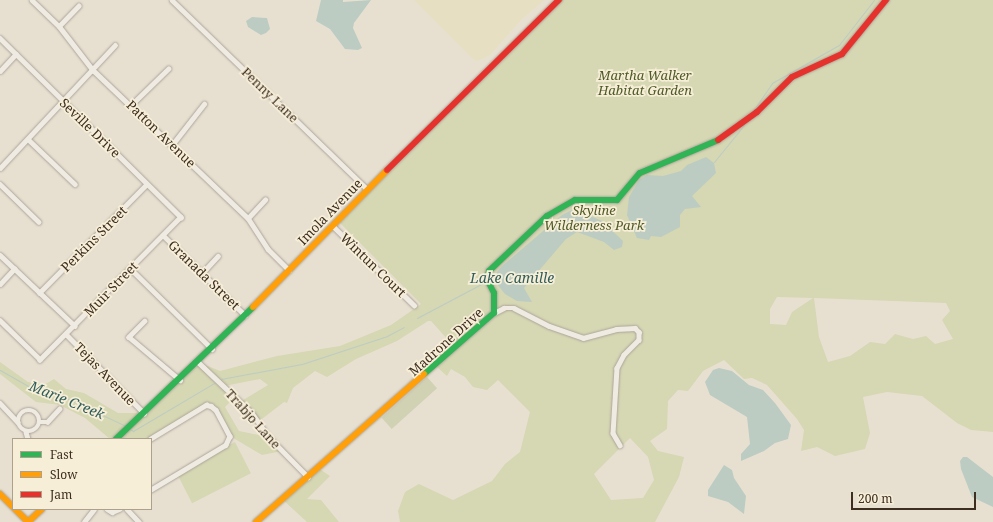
<!DOCTYPE html>
<style>
body{margin:0}
#map{position:relative;width:993px;height:522px;overflow:hidden;background:#e7e0d1;font-family:"Noto Serif",serif}
div>[style]{position:absolute}
[style*='--x']{left:calc(var(--x)*1px);top:calc(var(--y)*1px);width:calc(var(--w)*1px);rotate:calc(var(--a)*1deg)}
.farmland>*{inset:0;background:#e6dfc2}
.green>*{inset:0;background:#d6d7b3;transform-origin:0 0}
.cemetery>*{inset:0;background:#d1d1b3;transform-origin:0 0}
.water>*{inset:0;background:#bcccc2}
.stream>*{height:1px;margin:-0.5px;padding:0 0.5px;transform-origin:0.5px;border-radius:0.5px;background:#bcccc2}
.roads{filter:drop-shadow(0 0 1px #ada599) drop-shadow(0 0 1px #ada599)}
.street>*{height:4.5px;margin:-2.25px;padding:0 2.25px;transform-origin:2.25px;border-radius:2.25px;background:#efebe3}
.street>.ring{margin:-2.25px;padding:0;box-sizing:content-box;background:none;border:4.5px solid #efebe3;border-radius:50%}
.fast>*{height:6px;margin:-3px;padding:0 3px;transform-origin:3px;border-radius:3px;background:#30b455}
.slow>*{height:6px;margin:-3px;padding:0 3px;transform-origin:3px;border-radius:3px;background:#ff9f0a}
.jam>*{height:6px;margin:-3px;padding:0 3px;transform-origin:3px;border-radius:3px;background:#e5322d}
span{translate:-50% -50%;white-space:nowrap;text-align:center;line-height:1.15;-webkit-text-stroke:3.5px #f7eed8;paint-order:stroke}
.park-label{font-size:13px;color:#4d5a26;font-style:italic}
.street-label{font-size:13px;color:#3d2e20}
.water-label{font-size:14px;color:#2f5d5a;font-style:italic}
.legend{position:absolute;left:12px;top:438px;width:140px;height:72px;box-sizing:border-box;background:#f7eed8;border:1px solid #ada18e;margin:0;padding:5px 7px;list-style:none;font-size:12px;color:#3d2e20}
.legend li{display:flex;align-items:center;gap:8px;height:20px}
.legend b{width:20px;border:1px solid #ada18e}
.scale{position:absolute;left:851px;top:492px;width:125px;height:18px;box-sizing:border-box;border:2px solid #3d2e20;border-top:0;padding-left:5px;font-size:12px;line-height:14px;white-space:nowrap;color:#3d2e20;-webkit-text-stroke:3px #f7eed8;paint-order:stroke}
</style>
<div id="map">
<div class="farmland">
<div style="clip-path:polygon(414px 0,544px 0,522px 19px,490px 55px,478px 61px,473px 59px)"></div>
</div>
<div class="green">
<div style="clip-path:polygon(evenodd,559px 0,993px 0,993px 432px,971px 430px,957px 423px,922px 396px,887px 392px,863px 397px,870px 433px,865px 449px,835px 456px,817px 447px,801px 451px,804px 430px,797px 419px,767px 385px,752px 378px,744px 379px,724px 360px,703px 371px,688px 391px,678px 390px,668px 401px,667px 429px,650px 441px,658px 451px,684px 457px,679px 477px,655px 522px,400px 522px,398px 511px,405px 492px,419px 484px,453px 500px,492px 481px,505px 464px,520px 452px,530px 412px,498px 380px,487px 390px,473px 387px,465px 377px,451px 369px,447px 376px,438px 368px,429px 359px,449px 341px,431px 321px,428px 321px,397px 341px,356px 359px,327px 377px,315px 371px,293px 388px,287px 403px,284px 402px,258px 422px,240px 402px,268px 385px,260px 379px,224px 386px,235px 397px,225px 407px,239px 431px,269px 437px,282px 451px,262px 455px,230px 436px,216px 410px,206px 405px,150px 439px,110px 439px,85px 418px,60px 405px,36px 402px,0 374px,0 362px,28px 382px,44px 385px,54px 379px,66px 389px,84px 393px,118px 413px,144px 413px,198px 362px,220px 371px,277px 356px,340px 346px,391px 325px,421px 304px,337px 220px,559px 0,777px 297px,813px 298px,792px 312px,786px 325px,770px 324px,770px 309px,777px 297px,559px 0,814px 298px,946px 303px,950px 311px,942px 320px,953px 339px,935px 344px,926px 336px,913px 339px,895px 334px,885px 344px,870px 342px,850px 356px,828px 362px,819px 337px,814px 298px,559px 0,630px 438px,648px 457px,654px 480px,643px 498px,611px 500px,594px 474px,630px 438px)"></div>
<div style="left:235px;top:442px;width:35px;height:66px;rotate:63deg"></div>
<div style="clip-path:polygon(318px 468px,330px 476px,307px 499px,321px 500px,339px 522px,307px 522px,282px 499px)"></div>
</div>
<div class="cemetery">
<div style="left:427px;top:377px;width:15px;height:61px;rotate:48deg"></div>
</div>
<div class="water">
<div style="clip-path:polygon(321px 0,343px 0,343px 2px,371px 0,354px 23px,353px 28px,362px 48px,358px 50px,345px 49px,330px 29px,316px 21px)"></div>
<div style="clip-path:polygon(252px 17px,267px 18px,270px 29px,266px 33px,261px 35px,248px 27px,246px 21px)"></div>
<div style="clip-path:polygon(706px 157px,714px 163px,716px 173px,692px 196px,701px 207px,685px 209px,680px 215px,680px 227px,661px 237px,651px 236px,649px 240px,637px 238px,627px 215px,629px 197px,639px 180px,647px 175px,663px 176px,681px 171px,687px 165px)"></div>
<div style="clip-path:polygon(574px 209px,602px 221px,623px 241px,622px 247px,614px 250px,604px 242px,577px 232px,566px 239px,524px 288px,532px 302px,517px 301px,505px 294px,492px 278px,502px 266px,562px 215px)"></div>
<div style="clip-path:polygon(719px 368px,732px 371px,749px 385px,763px 390px,775px 403px,791px 425px,788px 439px,775px 443px,764px 451px,741px 461px,741px 454px,750px 444px,747px 417px,710px 395px,705px 382px,713px 370px)"></div>
<div style="clip-path:polygon(963px 457px,967px 457px,993px 477px,993px 507px,972px 497px,961px 469px,960px 461px)"></div>
<div style="clip-path:polygon(724px 465px,732px 470px,734px 478px,746px 496px,744px 514px,728px 502px,708px 496px,708px 490px)"></div>
</div>
<div class="stream">
<div style="--x:752;--y:112;--w:35;--a:-55"></div>
<div style="--x:772;--y:83;--w:77;--a:-29.6"></div>
<div style="--x:839;--y:45;--w:57;--a:-52.1"></div>
<div style="--x:714;--y:162;--w:48;--a:-51"></div>
<div style="--x:631;--y:231;--w:4;--a:-45"></div>
<div style="--x:417;--y:318;--w:77;--a:-27.9"></div>
<div style="--x:0;--y:370;--w:43;--a:29.6"></div>
<div style="--x:37;--y:391;--w:28;--a:13"></div>
<div style="--x:64;--y:397;--w:68;--a:25.1"></div>
<div style="--x:221;--y:379;--w:82;--a:-10.5"></div>
<div style="--x:302;--y:364;--w:89;--a:-18.2"></div>
<div style="--x:387;--y:336;--w:19;--a:-28"></div>
<div style="--x:130;--y:429;--w:4;--a:34"></div>
<div style="--x:133;--y:431;--w:96;--a:-30.6"></div>
</div>
<div class="roads">
<div class="street">
<div style="--x:32;--y:0;--w:37;--a:44"></div>
<div style="--x:59;--y:26;--w:56;--a:52.3"></div>
<div style="--x:93;--y:70;--w:214;--a:43.7"></div>
<div style="--x:248;--y:218;--w:37;--a:57"></div>
<div style="--x:268;--y:249;--w:30;--a:45"></div>
<div style="--x:172;--y:0;--w:272;--a:44.1"></div>
<div style="--x:59;--y:26;--w:28;--a:-46"></div>
<div style="--x:0;--y:38;--w:255;--a:44.7"></div>
<div style="--x:181;--y:217;--w:201;--a:134.6"></div>
<div style="--x:40;--y:360;--w:56;--a:-135.7"></div>
<div style="--x:0;--y:71;--w:23;--a:-47"></div>
<div style="--x:131;--y:105;--w:52;--a:-44.2"></div>
<div style="--x:28;--y:139;--w:65;--a:43.8"></div>
<div style="--x:172;--y:145;--w:52;--a:-52"></div>
<div style="--x:0;--y:168;--w:168;--a:-46.9"></div>
<div style="--x:0;--y:184;--w:54;--a:44.3"></div>
<div style="--x:248;--y:218;--w:25;--a:-47"></div>
<div style="--x:332;--y:225;--w:115;--a:44.3"></div>
<div style="--x:163;--y:235;--w:115;--a:44.3"></div>
<div style="--x:0;--y:255;--w:103;--a:43.4"></div>
<div style="--x:131;--y:269;--w:114;--a:44.6"></div>
<div style="--x:202;--y:273;--w:23;--a:-47"></div>
<div style="--x:0;--y:284;--w:21;--a:-47"></div>
<div style="--x:39;--y:293;--w:153;--a:-45.3"></div>
<div style="--x:494;--y:313;--w:11;--a:-27"></div>
<div style="--x:504;--y:308;--w:10;--a:0"></div>
<div style="--x:514;--y:308;--w:39;--a:27"></div>
<div style="--x:549;--y:326;--w:36;--a:19"></div>
<div style="--x:583;--y:338;--w:34;--a:-15"></div>
<div style="--x:616;--y:329;--w:19;--a:-3"></div>
<div style="--x:635;--y:328;--w:6;--a:45"></div>
<div style="--x:639;--y:332;--w:8;--a:90"></div>
<div style="--x:639;--y:340;--w:21;--a:135"></div>
<div style="--x:624;--y:355;--w:15;--a:118"></div>
<div style="--x:617;--y:368;--w:65;--a:93.5"></div>
<div style="--x:613;--y:433;--w:14;--a:60"></div>
<div style="--x:145;--y:321;--w:23;--a:135"></div>
<div style="--x:129;--y:337;--w:67;--a:40.1"></div>
<div style="--x:67;--y:335;--w:110;--a:45.4"></div>
<div style="--x:198;--y:362;--w:74;--a:43.4"></div>
<div style="--x:252;--y:413;--w:29;--a:55"></div>
<div style="--x:269;--y:437;--w:56;--a:45.7"></div>
<div style="--x:0;--y:403;--w:26;--a:47"></div>
<div class="ring" style="left:18px;top:410px;width:17.5px;height:17.5px"></div>
<div style="--x:40;--y:422;--w:7;--a:0"></div>
<div style="--x:47;--y:422;--w:18;--a:-47"></div>
<div style="--x:26;--y:432;--w:7;--a:74"></div>
<div style="--x:150;--y:439;--w:66;--a:-31.3"></div>
<div style="--x:206;--y:405;--w:5;--a:11"></div>
<div style="--x:211;--y:406;--w:6;--a:39"></div>
<div style="--x:216;--y:410;--w:30;--a:62"></div>
<div style="--x:230;--y:436;--w:10;--a:114"></div>
<div style="--x:226;--y:445;--w:87;--a:149"></div>
<div style="--x:107;--y:509;--w:6;--a:31"></div>
<div style="--x:112;--y:512;--w:8;--a:-23"></div>
<div style="--x:127;--y:509;--w:18;--a:47"></div>
<div style="--x:84;--y:522;--w:16;--a:-52"></div>
</div>
<div class="fast">
<div style="--x:424;--y:374;--w:93;--a:-41.1"></div>
<div style="--x:494;--y:313;--w:20;--a:-90"></div>
<div style="--x:494;--y:293;--w:16;--a:-117"></div>
<div style="--x:487;--y:279;--w:8;--a:-76"></div>
<div style="--x:489;--y:271;--w:80;--a:-43.5"></div>
<div style="--x:547;--y:216;--w:32;--a:-30"></div>
<div style="--x:575;--y:200;--w:42;--a:0"></div>
<div style="--x:617;--y:200;--w:35;--a:-50"></div>
<div style="--x:640;--y:173;--w:85;--a:-22.9"></div>
<div style="--x:116;--y:439;--w:190;--a:-43.9"></div>
</div>
<div class="slow">
<div style="--x:253;--y:307;--w:192;--a:-45.6"></div>
<div style="--x:0;--y:494;--w:18;--a:45"></div>
<div style="--x:15;--y:509;--w:18;--a:45"></div>
<div style="--x:28;--y:522;--w:19;--a:-43"></div>
<div style="--x:256;--y:522;--w:224;--a:-41.4"></div>
</div>
<div class="jam">
<div style="--x:718;--y:140;--w:48;--a:-35.7"></div>
<div style="--x:757;--y:112;--w:49;--a:-45"></div>
<div style="--x:792;--y:77;--w:55;--a:-24.7"></div>
<div style="--x:842;--y:54;--w:70;--a:-50.8"></div>
<div style="--x:387;--y:170;--w:242;--a:-44.7"></div>
</div>
</div>
<div class="park-label">
<span style="left:645px;top:83px">Martha Walker<br>Habitat Garden</span>
<span style="left:594px;top:218px">Skyline<br>Wilderness Park</span>
</div>
<div class="street-label">
<span style="left:270px;top:95px;rotate:44deg">Penny Lane</span>
<span style="left:90px;top:128px;rotate:44deg">Seville Drive</span>
<span style="left:161px;top:134px;rotate:44deg">Patton Avenue</span>
<span style="left:330px;top:212px;rotate:-46deg">Imola Avenue</span>
<span style="left:94px;top:239px;rotate:-45deg">Perkins Street</span>
<span style="left:373px;top:265px;rotate:44deg">Wintun Court</span>
<span style="left:204px;top:275px;rotate:44deg">Granada Street</span>
<span style="left:111px;top:289px;rotate:-46deg">Muir Street</span>
<span style="left:446px;top:342px;rotate:-42deg">Madrone Drive</span>
<span style="left:105px;top:374px;rotate:46deg">Tejas Avenue</span>
<span style="left:253px;top:419px;rotate:48deg">Trabjo Lane</span>
</div>
<div class="water-label">
<span style="left:512px;top:278px">Lake Camille</span>
<span style="left:67px;top:400px;rotate:22deg">Marie Creek</span>
</div>
<ul class="legend">
<li><b style="height:5px;background:#30b455"></b>Fast</li>
<li><b style="height:5px;background:#ff9f0a"></b>Slow</li>
<li><b style="height:5px;background:#e5322d"></b>Jam</li>
</ul>
<div class="scale">200 m</div>
</div>
